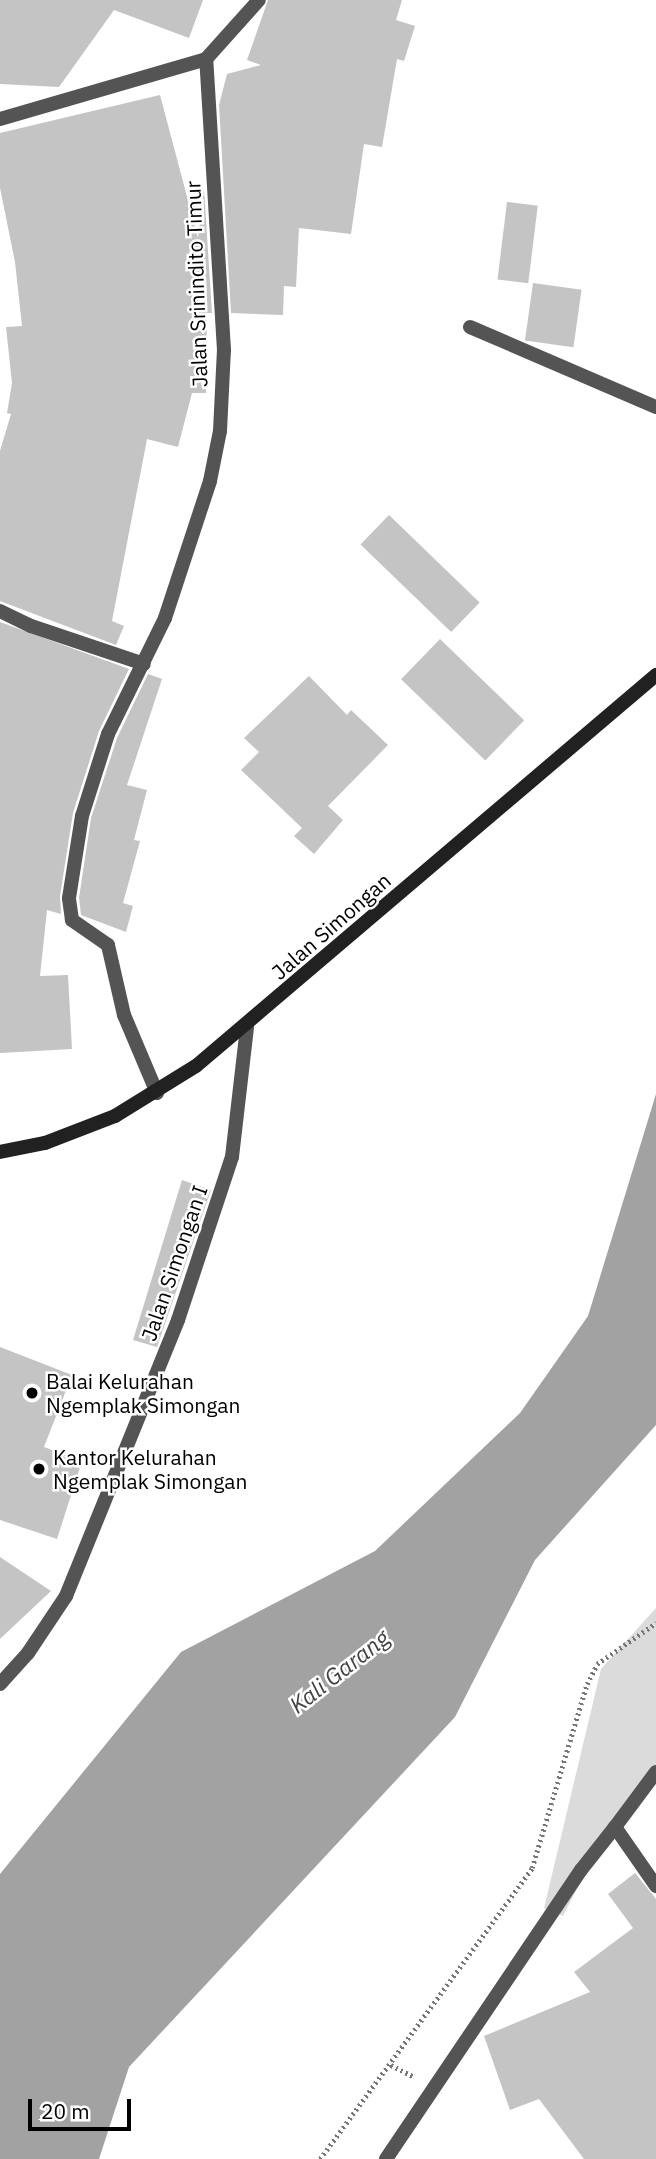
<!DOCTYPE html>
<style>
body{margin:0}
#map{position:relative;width:656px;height:2159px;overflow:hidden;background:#fff;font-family:"IBM Plex Sans",sans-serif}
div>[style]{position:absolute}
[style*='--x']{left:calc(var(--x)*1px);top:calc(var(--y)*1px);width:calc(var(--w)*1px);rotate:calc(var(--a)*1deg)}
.green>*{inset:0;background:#dbdbdb}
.water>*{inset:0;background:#a2a2a2}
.building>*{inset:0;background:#c4c4c4;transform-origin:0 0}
.path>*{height:4.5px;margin-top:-2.25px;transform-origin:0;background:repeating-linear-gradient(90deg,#767676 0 2px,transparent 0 5.5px)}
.service>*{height:14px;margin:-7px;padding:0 7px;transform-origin:7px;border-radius:7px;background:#545454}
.minor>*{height:14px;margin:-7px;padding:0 7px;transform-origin:7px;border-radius:7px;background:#545454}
.secondary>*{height:14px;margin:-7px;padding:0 7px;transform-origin:7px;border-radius:7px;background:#212121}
.dots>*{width:19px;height:19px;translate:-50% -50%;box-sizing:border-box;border:4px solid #fff;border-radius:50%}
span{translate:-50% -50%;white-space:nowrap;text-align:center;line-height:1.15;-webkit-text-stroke:5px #fff;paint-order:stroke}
.street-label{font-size:21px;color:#000}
.poi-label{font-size:21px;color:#000}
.left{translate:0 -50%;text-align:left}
.water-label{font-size:23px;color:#434343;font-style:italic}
.scale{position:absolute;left:28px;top:2099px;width:103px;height:32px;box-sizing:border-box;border:4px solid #000;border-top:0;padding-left:9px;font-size:21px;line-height:24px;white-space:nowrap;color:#000;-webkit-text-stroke:5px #fff;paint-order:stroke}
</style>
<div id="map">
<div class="green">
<div style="clip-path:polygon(656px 1608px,656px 1765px,612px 1820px,563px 1916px,544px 1908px,601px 1669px)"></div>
</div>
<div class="water">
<div style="clip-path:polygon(656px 1094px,656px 1425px,535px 1560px,455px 1717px,129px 2067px,99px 2159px,0 2159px,0 1874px,181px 1652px,375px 1551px,520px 1413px,588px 1316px)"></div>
</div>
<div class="building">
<div style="clip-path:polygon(0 0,203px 0,189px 38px,114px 10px,59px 87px,0 84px)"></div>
<div style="clip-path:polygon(268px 0,402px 0,396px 20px,415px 26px,404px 61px,397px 59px,382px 147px,364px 144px,351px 234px,299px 228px,296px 287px,284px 286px,283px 315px,231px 313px,219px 105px,227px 74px,261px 65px,247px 60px)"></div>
<div style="clip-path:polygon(160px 95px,198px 238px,204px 189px,212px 313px,207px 313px,206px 393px,192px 393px,178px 447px,147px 439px,112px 621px,124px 626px,116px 645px,0 601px,0 451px,11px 414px,7px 413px,12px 383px,6px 327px,22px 326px,15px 262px,0 188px,0 133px)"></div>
<div style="left:507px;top:202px;width:31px;height:78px;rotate:7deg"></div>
<div style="left:533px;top:283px;width:49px;height:58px;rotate:8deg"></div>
<div style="left:389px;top:515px;width:126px;height:41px;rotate:44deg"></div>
<div style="clip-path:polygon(0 622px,129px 669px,99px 731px,73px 813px,60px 896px,61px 914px,47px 910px,40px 976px,68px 975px,72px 1049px,0 1053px)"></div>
<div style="left:440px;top:639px;width:117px;height:56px;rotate:44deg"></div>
<div style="clip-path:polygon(148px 674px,162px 679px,127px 785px,147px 790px,134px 840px,140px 841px,123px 903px,133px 906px,126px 932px,81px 915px,79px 898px,91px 818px,117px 738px)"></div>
<div style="clip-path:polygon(309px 676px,347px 715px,351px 710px,388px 745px,328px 806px,343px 820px,314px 854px,294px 836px,302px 828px,241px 770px,259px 752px,244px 738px)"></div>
<div style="clip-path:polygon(182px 1180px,211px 1190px,157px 1347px,133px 1340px)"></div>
<div style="clip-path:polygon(0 1347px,72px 1375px,44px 1447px,82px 1461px,57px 1539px,0 1520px)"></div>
<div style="clip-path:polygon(0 1557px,51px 1591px,0 1639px)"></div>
<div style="clip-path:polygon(635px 1873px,656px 1899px,656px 2159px,584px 2159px,539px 2099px,510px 2110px,484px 2036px,590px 1992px,574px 1972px,633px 1928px,608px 1894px)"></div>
</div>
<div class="path">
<div style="--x:391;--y:2065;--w:27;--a:27"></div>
<div style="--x:320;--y:2159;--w:360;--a:-53.9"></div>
<div style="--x:532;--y:1868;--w:192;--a:-73.4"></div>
<div style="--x:587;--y:1684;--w:22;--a:-63"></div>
<div style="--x:597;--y:1664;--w:72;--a:-34.8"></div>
</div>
<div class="service">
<div style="--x:470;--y:327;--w:202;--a:23.3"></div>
</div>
<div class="minor">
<div style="--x:0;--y:119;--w:215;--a:-16.2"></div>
<div style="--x:0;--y:611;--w:34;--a:26"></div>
<div style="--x:31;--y:626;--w:119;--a:18.6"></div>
<div style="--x:157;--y:1093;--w:85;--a:-112.9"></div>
<div style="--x:124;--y:1015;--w:72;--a:-102.9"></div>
<div style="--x:108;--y:945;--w:44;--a:-145.2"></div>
<div style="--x:72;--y:920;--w:22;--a:-98"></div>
<div style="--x:69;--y:898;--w:83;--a:-81"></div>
<div style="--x:82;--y:816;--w:86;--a:-72.4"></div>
<div style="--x:108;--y:734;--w:129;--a:-63.8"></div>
<div style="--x:165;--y:618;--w:144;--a:-71.8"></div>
<div style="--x:210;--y:481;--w:51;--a:-78.7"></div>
<div style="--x:220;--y:431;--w:81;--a:-87.2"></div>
<div style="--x:224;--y:350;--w:292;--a:-93.5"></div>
<div style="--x:206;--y:59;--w:79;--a:-48.1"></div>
<div style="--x:0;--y:1684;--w:42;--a:-47.9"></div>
<div style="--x:28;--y:1653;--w:69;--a:-56.3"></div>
<div style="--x:66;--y:1596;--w:298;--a:-67.9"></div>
<div style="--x:178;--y:1320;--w:172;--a:-71.7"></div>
<div style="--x:232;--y:1157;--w:131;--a:-83.4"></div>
<div style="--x:656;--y:1772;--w:69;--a:126.7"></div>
<div style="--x:615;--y:1827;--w:72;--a:55.2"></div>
<div style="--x:386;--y:2159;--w:349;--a:-56"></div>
<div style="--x:581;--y:1870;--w:55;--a:-51.7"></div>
</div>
<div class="secondary">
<div style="--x:0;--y:1152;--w:46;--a:-11.3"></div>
<div style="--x:45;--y:1143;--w:75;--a:-21.1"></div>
<div style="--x:115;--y:1116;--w:95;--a:-31.7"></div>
<div style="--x:196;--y:1066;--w:604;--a:-40.36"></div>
</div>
<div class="dots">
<div style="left:32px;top:1393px;background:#000"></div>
<div style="left:39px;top:1469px;background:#000"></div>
</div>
<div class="street-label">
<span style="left:196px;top:284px;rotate:-92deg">Jalan Srinindito Timur</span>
<span style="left:331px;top:926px;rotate:-41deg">Jalan Simongan</span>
<span style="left:174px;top:1263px;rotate:-71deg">Jalan Simongan I</span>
</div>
<div class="poi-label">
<span class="left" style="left:46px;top:1393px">Balai Kelurahan<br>Ngemplak Simongan</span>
<span class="left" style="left:53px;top:1469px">Kantor Kelurahan<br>Ngemplak Simongan</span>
</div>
<div class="water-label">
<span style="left:339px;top:1671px;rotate:-38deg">Kali Garang</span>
</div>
<div class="scale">20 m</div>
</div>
